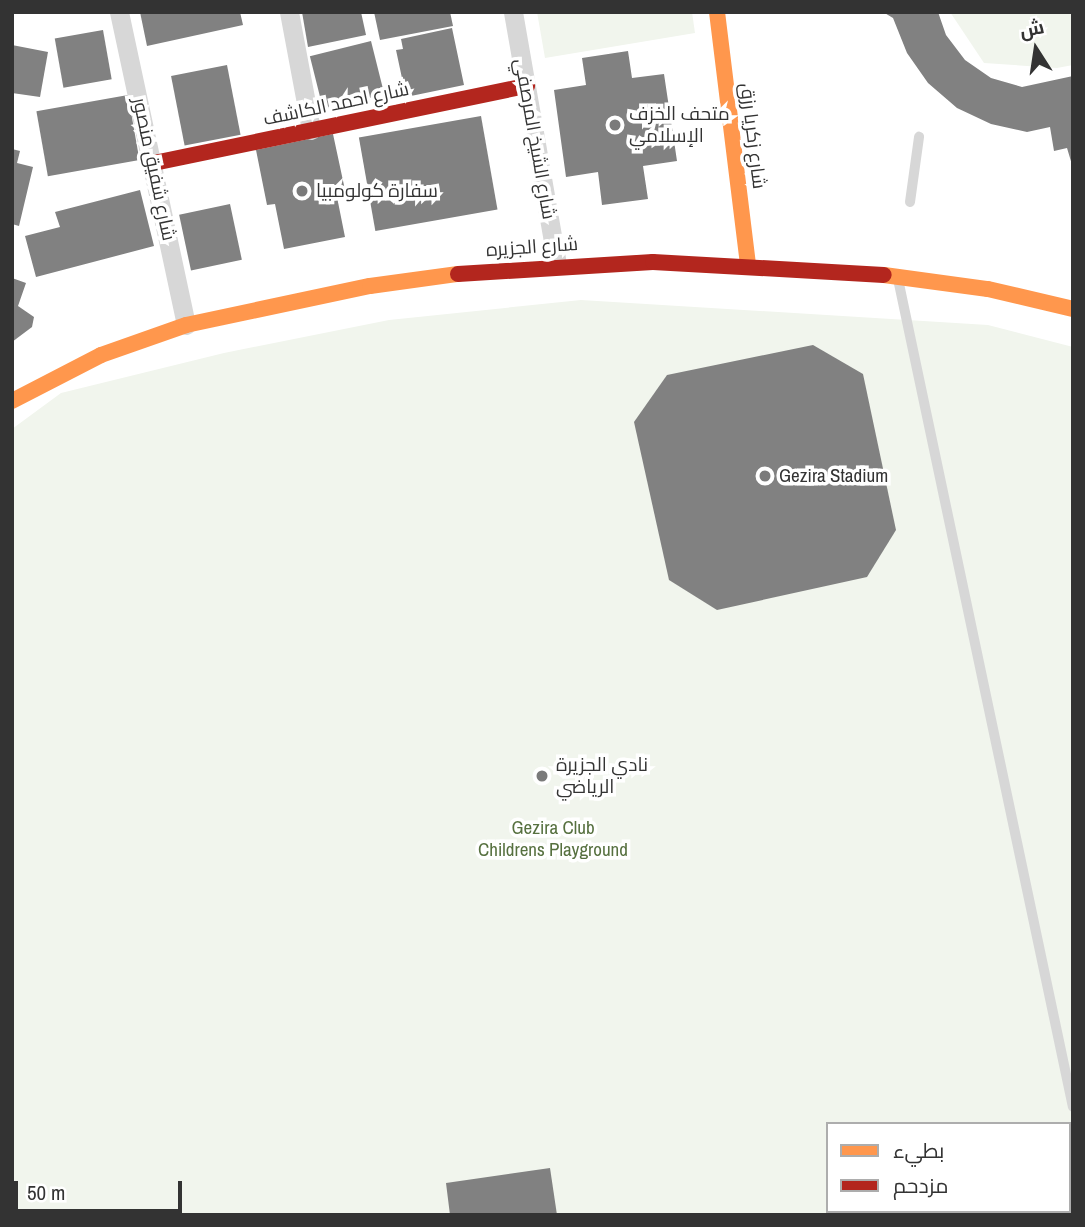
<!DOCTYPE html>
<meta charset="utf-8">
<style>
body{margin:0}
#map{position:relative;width:1085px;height:1227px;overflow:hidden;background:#fff;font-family:"Archivo Narrow",Cairo,sans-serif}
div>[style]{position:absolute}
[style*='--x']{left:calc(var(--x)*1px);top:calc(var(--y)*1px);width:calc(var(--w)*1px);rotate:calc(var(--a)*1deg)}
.green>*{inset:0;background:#f1f5ed}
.building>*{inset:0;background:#818181;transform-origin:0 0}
.lane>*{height:10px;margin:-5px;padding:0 5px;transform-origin:5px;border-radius:5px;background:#d7d7d7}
.street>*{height:19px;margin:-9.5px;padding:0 9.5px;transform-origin:9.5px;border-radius:9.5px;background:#d7d7d7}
.slow>*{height:16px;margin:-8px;padding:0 8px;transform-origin:8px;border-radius:8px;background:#ff974d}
.jam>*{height:16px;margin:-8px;padding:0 8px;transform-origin:8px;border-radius:8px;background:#b3261e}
.dots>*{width:19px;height:19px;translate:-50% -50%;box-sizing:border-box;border:4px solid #fff;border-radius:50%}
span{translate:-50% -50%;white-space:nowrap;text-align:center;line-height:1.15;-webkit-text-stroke:7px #fff;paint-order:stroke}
.street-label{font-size:19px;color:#333}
.poi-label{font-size:19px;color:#333}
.left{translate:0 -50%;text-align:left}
.park-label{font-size:19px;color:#56703f}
.frame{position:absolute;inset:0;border:14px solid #333;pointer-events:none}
.legend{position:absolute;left:826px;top:1122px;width:245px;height:91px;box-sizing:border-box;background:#fff;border:2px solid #adadad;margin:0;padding:9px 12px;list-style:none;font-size:21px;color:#333}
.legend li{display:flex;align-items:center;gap:14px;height:35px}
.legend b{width:35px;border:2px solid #adadad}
.north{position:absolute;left:1001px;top:14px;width:70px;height:70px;-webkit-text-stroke:5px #fff;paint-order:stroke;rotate:348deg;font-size:19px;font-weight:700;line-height:28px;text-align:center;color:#333}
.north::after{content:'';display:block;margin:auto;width:24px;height:32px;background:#333;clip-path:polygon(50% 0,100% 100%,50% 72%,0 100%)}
.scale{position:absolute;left:14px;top:1181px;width:168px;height:32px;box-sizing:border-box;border:4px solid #333;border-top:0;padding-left:9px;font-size:21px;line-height:24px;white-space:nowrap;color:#333;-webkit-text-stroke:5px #fff;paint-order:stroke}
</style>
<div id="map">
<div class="green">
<div style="clip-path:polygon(537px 12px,692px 12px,695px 33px,545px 58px)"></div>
<div style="clip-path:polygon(950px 12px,1073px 12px,1073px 65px,1057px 68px,984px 63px)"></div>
<div style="clip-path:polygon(evenodd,581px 300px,988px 325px,1073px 347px,1073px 1215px,12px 1215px,12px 429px,61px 393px,224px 353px,389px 320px,581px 300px,828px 1124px,1069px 1124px,1069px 1211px,828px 1211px,828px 1124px)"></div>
</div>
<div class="building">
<div style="clip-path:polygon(140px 12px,240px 12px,243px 25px,147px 46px)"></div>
<div style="clip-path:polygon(302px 12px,361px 12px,366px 35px,308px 47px)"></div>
<div style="clip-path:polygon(374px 12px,450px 12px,453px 26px,380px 40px)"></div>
<div style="clip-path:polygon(883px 12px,938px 12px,946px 35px,965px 60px,991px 78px,1022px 87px,1073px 76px,1073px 168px,1067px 148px,1054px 151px,1050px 127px,1027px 132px,991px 124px,957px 108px,928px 83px,907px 53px,893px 18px)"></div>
<div style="clip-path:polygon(452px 28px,464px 85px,406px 97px,396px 50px,403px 49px,401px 39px)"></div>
<div style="left:103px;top:30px;width:50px;height:49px;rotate:80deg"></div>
<div style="left:371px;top:41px;width:55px;height:63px;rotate:76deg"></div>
<div style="clip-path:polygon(12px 45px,48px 52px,40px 97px,12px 93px)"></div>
<div style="clip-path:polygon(628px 51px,632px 78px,664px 74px,677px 161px,643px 166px,648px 199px,602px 205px,598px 172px,566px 177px,554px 90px,586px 85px,582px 58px)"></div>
<div style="left:227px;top:65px;width:71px;height:57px;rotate:79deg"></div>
<div style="left:128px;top:95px;width:66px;height:93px;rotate:80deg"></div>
<div style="left:481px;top:116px;width:95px;height:124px;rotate:80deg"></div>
<div style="clip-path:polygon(333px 134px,345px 190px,336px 192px,345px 237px,284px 249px,275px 204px,267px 205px,256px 150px)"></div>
<div style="clip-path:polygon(12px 149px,20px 151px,17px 163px,33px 167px,19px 226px,12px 224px)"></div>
<div style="clip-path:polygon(140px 190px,154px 246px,36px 277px,25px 236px,60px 227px,55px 212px)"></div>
<div style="left:230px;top:204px;width:57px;height:52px;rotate:78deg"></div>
<div style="clip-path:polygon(12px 278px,26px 283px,18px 306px,34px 317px,32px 327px,12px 342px)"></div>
<div style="clip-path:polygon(813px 345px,863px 374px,896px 530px,867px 577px,717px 610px,669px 580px,634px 422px,667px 375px)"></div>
<div style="clip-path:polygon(550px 1168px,557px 1215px,450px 1215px,446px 1183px)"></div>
<div style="clip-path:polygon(1069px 1175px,1073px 1215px,1023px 1215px,1069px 1211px)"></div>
</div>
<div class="lane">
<div style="--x:910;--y:202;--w:66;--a:-82.1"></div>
<div style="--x:898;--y:279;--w:846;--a:78.07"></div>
</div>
<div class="street">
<div style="--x:119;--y:12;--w:320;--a:77.9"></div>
<div style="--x:289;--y:12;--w:120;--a:79.4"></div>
<div style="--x:513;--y:12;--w:257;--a:80.1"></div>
</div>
<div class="slow">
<div style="--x:717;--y:12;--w:255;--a:83"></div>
<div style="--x:884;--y:275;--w:105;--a:7.7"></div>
<div style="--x:988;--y:289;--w:87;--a:13.2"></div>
<div style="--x:12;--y:401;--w:100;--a:-27.3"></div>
<div style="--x:101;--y:355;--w:90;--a:-19.4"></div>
<div style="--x:186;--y:325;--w:188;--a:-12"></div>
<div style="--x:370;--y:286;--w:89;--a:-7.8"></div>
</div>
<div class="jam">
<div style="--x:154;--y:163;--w:381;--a:-11.7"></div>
<div style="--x:458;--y:274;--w:195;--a:-3.5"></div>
<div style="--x:653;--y:262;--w:231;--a:3.2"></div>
</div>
<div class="dots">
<div style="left:615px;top:125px;background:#7a7a7a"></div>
<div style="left:302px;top:191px;background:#7a7a7a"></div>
<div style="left:765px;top:476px;background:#7a7a7a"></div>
<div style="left:542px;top:776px;background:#7a7a7a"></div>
</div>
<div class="street-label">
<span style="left:336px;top:104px;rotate:-12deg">شارع احمد الكاشف</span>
<span style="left:753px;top:136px;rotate:83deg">شارع زكريا رزق</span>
<span style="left:535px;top:139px;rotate:80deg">شارع الشيخ المرصفي</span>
<span style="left:154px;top:169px;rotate:78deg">شارع شفيق منصور</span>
<span style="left:532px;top:247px;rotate:-4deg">شارع الجزيره</span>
</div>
<div class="poi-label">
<span class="left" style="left:629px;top:125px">متحف الخزف<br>الإسلامي</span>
<span class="left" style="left:316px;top:191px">سفارة كولومبيا</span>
<span class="left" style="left:779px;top:476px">Gezira Stadium</span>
<span class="left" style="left:556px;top:776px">نادي الجزيرة<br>الرياضي</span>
</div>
<div class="park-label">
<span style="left:553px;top:839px">Gezira Club<br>Childrens Playground</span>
</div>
<div class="frame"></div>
<ul class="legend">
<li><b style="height:9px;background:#ff974d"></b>بطيء</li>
<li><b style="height:9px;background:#b3261e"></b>مزدحم</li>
</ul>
<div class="north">ش</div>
<div class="scale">50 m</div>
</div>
